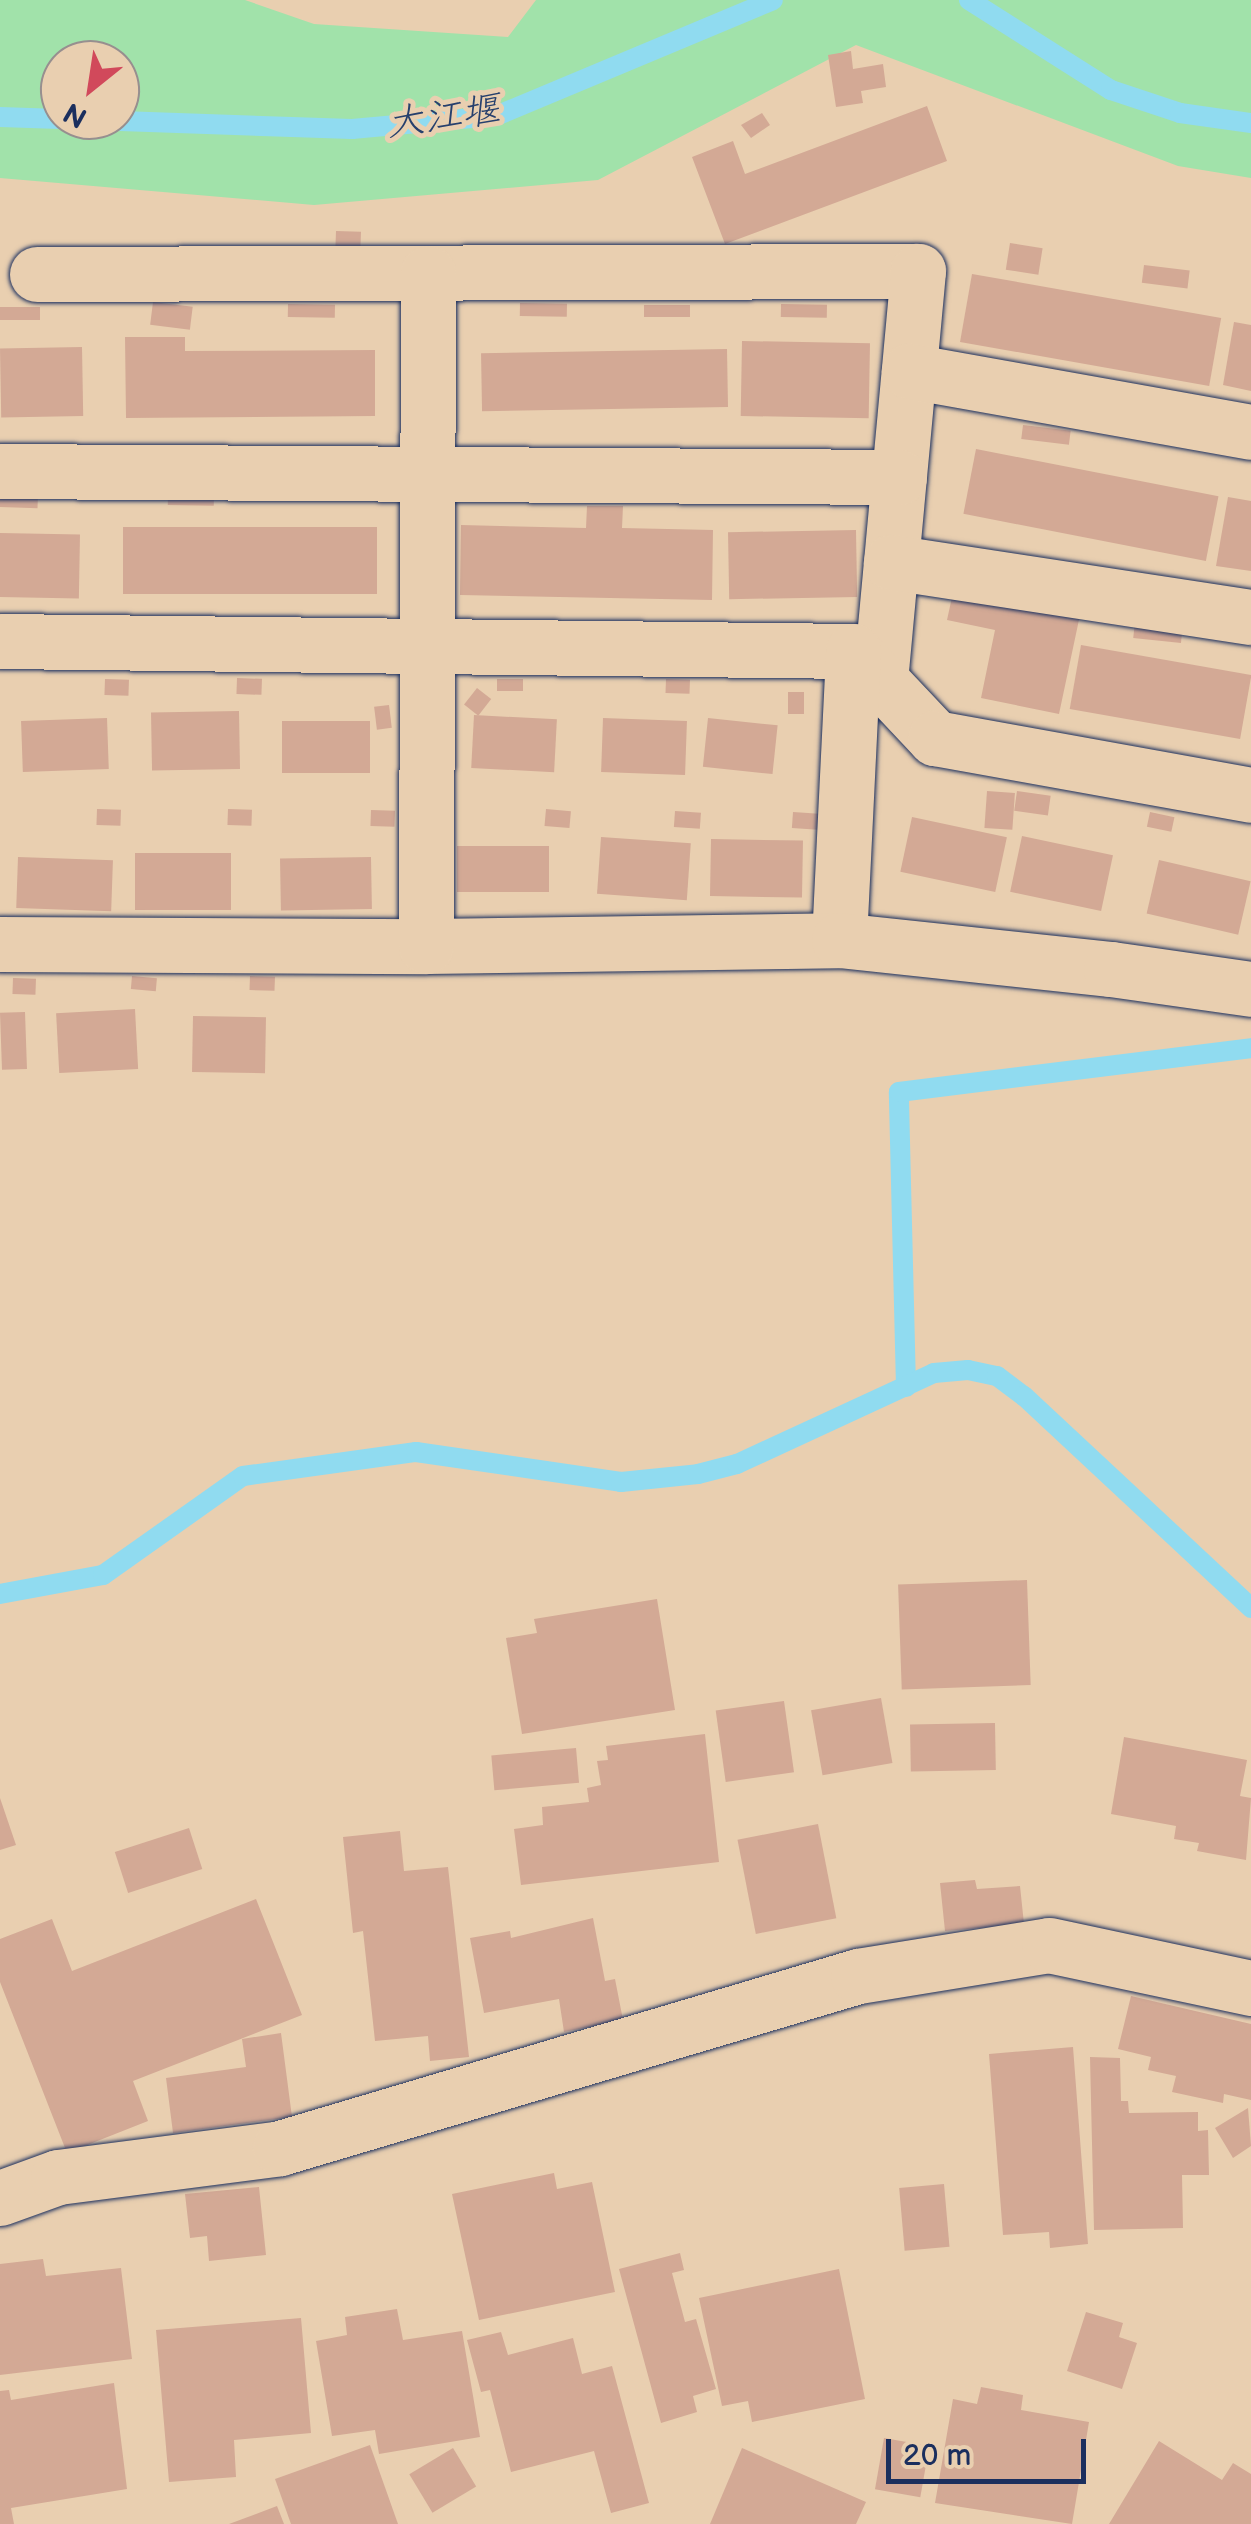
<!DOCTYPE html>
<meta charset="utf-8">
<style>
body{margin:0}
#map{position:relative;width:1251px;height:2524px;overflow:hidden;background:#e9cfb0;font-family:"Balsamiq Sans","Klee One",sans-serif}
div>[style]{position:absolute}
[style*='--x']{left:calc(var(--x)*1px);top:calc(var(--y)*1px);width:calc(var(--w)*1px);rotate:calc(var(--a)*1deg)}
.green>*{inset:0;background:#a1e2aa}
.stream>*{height:20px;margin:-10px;padding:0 10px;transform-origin:10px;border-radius:10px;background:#90dbf0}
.building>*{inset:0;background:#d3a995;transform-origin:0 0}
.roads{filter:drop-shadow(0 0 2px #1b2f5e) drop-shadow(0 0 2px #1b2f5e)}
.street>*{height:55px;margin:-27.5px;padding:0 27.5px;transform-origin:27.5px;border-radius:27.5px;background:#e9cfb0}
span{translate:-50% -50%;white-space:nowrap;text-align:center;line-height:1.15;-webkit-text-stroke:10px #e9cfb0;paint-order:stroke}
.water-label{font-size:38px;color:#27406d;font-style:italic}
.north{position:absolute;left:40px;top:40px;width:100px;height:100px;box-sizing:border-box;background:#e9cfb0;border:2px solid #978f8f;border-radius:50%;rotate:210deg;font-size:28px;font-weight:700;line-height:40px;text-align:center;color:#1b2f5e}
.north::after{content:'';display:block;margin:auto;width:35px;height:45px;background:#d1495b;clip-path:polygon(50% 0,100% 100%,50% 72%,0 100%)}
.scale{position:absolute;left:886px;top:2439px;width:200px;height:45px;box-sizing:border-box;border:5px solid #1b2f5e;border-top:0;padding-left:12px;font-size:30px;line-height:35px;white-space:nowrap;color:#1b2f5e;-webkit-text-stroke:8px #e9cfb0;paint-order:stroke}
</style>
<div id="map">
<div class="green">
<div style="clip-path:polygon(evenodd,0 0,245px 0,314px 24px,508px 37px,536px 0,1251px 0,1251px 178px,1178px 166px,856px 45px,598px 180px,314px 205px,0 178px,0 0,60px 60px,120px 60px,120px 120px,60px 120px,60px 60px)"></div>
</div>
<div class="stream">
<div style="--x:969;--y:0;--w:168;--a:32.4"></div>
<div style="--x:1111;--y:90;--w:73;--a:18.4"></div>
<div style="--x:1180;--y:113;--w:72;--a:8"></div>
<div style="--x:0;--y:117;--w:60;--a:1.9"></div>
<div style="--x:92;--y:120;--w:260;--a:2"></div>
<div style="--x:352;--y:129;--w:145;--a:-5.2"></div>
<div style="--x:496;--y:116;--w:300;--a:-22.7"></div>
<div style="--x:906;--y:1387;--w:295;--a:-91.4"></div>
<div style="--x:899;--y:1092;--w:355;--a:-7.1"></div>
<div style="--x:0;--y:1594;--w:105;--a:-10.5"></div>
<div style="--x:103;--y:1575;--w:171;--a:-35.3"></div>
<div style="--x:243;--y:1476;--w:175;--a:-7.9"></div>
<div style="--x:416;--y:1452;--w:207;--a:8.3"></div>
<div style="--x:621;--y:1482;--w:77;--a:-5.9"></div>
<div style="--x:698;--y:1474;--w:40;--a:-14.4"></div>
<div style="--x:737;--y:1464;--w:217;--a:-24.8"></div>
<div style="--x:934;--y:1373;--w:34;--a:-5"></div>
<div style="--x:968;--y:1370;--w:30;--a:12"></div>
<div style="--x:997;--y:1376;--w:34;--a:37"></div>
<div style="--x:1024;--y:1396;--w:311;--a:43"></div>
</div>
<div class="building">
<div style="clip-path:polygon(851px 51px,853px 69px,883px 64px,886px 87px,861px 91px,863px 103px,836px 107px,828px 55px)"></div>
<div style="clip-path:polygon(927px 106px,947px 161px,725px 244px,692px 157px,733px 141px,745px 174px)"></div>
<div style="clip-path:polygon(762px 113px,770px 125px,751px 138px,741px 125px)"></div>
<div style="left:336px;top:231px;width:25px;height:17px;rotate:2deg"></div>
<div style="left:1010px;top:243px;width:33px;height:27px;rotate:9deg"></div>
<div style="left:1144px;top:265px;width:46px;height:18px;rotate:7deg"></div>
<div style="left:972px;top:274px;width:253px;height:69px;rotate:10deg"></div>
<div style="left:153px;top:302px;width:40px;height:23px;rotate:7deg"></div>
<div style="left:520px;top:303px;width:47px;height:13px;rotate:1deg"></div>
<div style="left:288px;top:304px;width:47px;height:13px;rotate:1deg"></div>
<div style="left:781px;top:304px;width:46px;height:13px;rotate:1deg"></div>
<div style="left:644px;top:305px;width:46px;height:12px"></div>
<div style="left:0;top:307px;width:40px;height:13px"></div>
<div style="clip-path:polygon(1234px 322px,1251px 325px,1251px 391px,1223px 385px)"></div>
<div style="clip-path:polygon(125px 337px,185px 337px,185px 351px,375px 350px,375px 416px,126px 418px)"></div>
<div style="left:742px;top:341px;width:128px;height:75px;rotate:1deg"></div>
<div style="left:82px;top:347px;width:69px;height:82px;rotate:89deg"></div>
<div style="left:727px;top:349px;width:58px;height:246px;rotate:89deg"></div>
<div style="left:1023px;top:425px;width:48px;height:14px;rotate:7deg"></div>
<div style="left:976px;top:449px;width:247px;height:66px;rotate:11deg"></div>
<div style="left:168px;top:492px;width:46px;height:13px;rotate:1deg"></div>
<div style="left:0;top:494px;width:38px;height:13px;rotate:2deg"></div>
<div style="clip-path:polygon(1228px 497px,1251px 501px,1251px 571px,1216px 566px)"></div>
<div style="clip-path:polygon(587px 506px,623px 506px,622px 528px,713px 530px,712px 600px,460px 595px,461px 525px,586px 528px)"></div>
<div style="left:123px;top:527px;width:254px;height:67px"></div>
<div style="left:856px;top:530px;width:67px;height:128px;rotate:89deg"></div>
<div style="left:0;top:533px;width:80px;height:64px;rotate:1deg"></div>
<div style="clip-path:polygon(954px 588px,1080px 615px,1059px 714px,981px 698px,995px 630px,947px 620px)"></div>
<div style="left:1135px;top:621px;width:48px;height:17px;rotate:6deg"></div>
<div style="left:1081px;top:645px;width:173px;height:65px;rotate:10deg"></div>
<div style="left:237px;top:678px;width:25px;height:16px;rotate:2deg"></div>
<div style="left:105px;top:679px;width:24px;height:16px;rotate:2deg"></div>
<div style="left:497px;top:679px;width:26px;height:12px"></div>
<div style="left:666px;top:679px;width:24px;height:14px;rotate:2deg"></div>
<div style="left:477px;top:688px;width:18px;height:21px;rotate:38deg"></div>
<div style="left:788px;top:692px;width:16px;height:22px"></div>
<div style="left:389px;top:705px;width:23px;height:15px;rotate:83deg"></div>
<div style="left:239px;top:711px;width:58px;height:88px;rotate:89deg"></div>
<div style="left:474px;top:715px;width:83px;height:53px;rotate:3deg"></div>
<div style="left:107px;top:718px;width:51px;height:86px;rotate:88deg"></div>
<div style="left:603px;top:718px;width:84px;height:54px;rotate:2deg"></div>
<div style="left:708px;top:718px;width:70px;height:49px;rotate:6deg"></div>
<div style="left:282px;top:721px;width:88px;height:52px"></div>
<div style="left:987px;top:791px;width:28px;height:37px;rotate:4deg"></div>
<div style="left:1017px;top:791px;width:34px;height:20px;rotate:8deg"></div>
<div style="left:97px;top:809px;width:24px;height:16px;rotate:2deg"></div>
<div style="left:228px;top:809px;width:24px;height:16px;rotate:2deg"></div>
<div style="left:546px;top:809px;width:25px;height:17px;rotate:5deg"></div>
<div style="left:371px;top:810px;width:24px;height:16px;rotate:2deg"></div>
<div style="left:675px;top:811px;width:26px;height:16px;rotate:4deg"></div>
<div style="left:793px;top:812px;width:26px;height:16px;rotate:4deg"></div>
<div style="left:1150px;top:812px;width:25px;height:15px;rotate:12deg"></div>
<div style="left:912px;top:817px;width:97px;height:56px;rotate:12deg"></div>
<div style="left:1022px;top:836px;width:93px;height:57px;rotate:12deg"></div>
<div style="left:601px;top:837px;width:90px;height:57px;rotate:4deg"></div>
<div style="left:711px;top:839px;width:92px;height:57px;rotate:1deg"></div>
<div style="left:549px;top:846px;width:46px;height:92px;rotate:90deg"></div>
<div style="left:135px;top:853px;width:96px;height:57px"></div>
<div style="left:18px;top:857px;width:95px;height:51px;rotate:2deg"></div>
<div style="left:371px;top:857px;width:52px;height:91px;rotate:89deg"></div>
<div style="left:1159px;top:860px;width:94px;height:55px;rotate:13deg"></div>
<div style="left:132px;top:976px;width:25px;height:13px;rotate:5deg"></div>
<div style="left:250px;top:976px;width:25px;height:14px;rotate:2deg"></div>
<div style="left:13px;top:978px;width:23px;height:16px;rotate:2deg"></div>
<div style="left:135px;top:1009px;width:60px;height:79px;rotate:87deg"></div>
<div style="left:25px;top:1012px;width:57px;height:25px;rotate:88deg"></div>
<div style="left:193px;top:1016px;width:73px;height:56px;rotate:1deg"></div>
<div style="left:1027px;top:1580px;width:105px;height:129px;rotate:88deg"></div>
<div style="clip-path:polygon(657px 1599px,675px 1710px,522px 1734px,506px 1638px,537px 1633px,534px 1619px)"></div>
<div style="left:881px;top:1698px;width:66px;height:71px;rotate:80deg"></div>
<div style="left:784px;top:1701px;width:72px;height:69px;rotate:82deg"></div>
<div style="left:995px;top:1723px;width:47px;height:85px;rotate:89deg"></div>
<div style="clip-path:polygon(705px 1734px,719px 1862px,521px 1885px,514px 1829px,543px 1825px,542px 1807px,589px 1802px,587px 1788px,601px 1785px,597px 1761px,608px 1760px,606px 1746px)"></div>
<div style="clip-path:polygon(1124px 1737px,1247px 1760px,1240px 1796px,1251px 1798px,1246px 1860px,1197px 1851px,1199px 1843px,1174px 1839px,1176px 1826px,1111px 1814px)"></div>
<div style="left:576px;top:1748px;width:35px;height:85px;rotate:85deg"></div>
<div style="clip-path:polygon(0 1798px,16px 1845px,0 1850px)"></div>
<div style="left:818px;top:1824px;width:96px;height:82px;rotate:79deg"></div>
<div style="left:189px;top:1828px;width:43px;height:78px;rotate:72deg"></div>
<div style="clip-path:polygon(400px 1831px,404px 1871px,448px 1867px,469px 2057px,430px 2061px,428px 2036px,375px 2041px,363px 1931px,353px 1933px,343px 1837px)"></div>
<div style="clip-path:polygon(975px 1880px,977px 1889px,1020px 1886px,1024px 1924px,945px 1931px,940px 1883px)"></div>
<div style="clip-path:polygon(256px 1899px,302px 2015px,133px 2081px,148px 2121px,67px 2153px,0 1982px,0 1939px,52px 1919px,72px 1971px)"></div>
<div style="clip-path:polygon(593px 1918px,605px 1981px,615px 1979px,623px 2020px,564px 2032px,559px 1999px,484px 2013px,470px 1938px,510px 1931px,511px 1938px)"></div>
<div style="clip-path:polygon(1131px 1996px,1251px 2024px,1251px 2100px,1224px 2094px,1223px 2103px,1172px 2092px,1176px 2076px,1148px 2070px,1151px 2057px,1118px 2049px)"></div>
<div style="clip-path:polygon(281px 2033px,292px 2117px,173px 2133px,166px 2078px,246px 2067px,242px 2039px)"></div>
<div style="clip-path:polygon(1073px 2047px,1088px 2244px,1050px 2248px,1049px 2232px,1003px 2235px,989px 2054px)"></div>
<div style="clip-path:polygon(1090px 2057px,1120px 2058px,1121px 2101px,1128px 2101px,1129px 2113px,1198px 2112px,1198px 2131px,1208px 2130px,1209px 2175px,1182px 2175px,1183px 2228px,1094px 2230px)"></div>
<div style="clip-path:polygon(1248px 2108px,1251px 2146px,1233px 2158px,1215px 2128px)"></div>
<div style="clip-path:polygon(554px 2173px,557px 2189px,592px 2182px,615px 2292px,479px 2320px,452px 2194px)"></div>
<div style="left:944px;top:2184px;width:63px;height:45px;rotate:85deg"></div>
<div style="clip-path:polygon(259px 2187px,266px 2255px,209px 2261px,207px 2236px,190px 2238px,185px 2194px)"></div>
<div style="clip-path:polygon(680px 2253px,684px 2270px,672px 2273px,685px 2322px,696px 2319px,716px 2389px,693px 2396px,697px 2412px,661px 2423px,619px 2269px)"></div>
<div style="clip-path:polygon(43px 2259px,46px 2276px,121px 2268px,132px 2359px,0 2375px,0 2264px)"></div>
<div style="clip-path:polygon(839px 2269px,865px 2399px,752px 2422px,748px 2401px,722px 2406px,699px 2298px)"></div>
<div style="clip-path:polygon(397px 2309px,403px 2340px,462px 2331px,480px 2437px,379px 2454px,375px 2430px,332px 2436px,316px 2341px,347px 2335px,345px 2317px)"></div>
<div style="clip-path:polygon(1086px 2312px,1123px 2323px,1119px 2337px,1137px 2343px,1122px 2389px,1067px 2371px)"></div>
<div style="clip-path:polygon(301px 2318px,311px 2433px,234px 2440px,236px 2477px,169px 2482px,156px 2330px)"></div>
<div style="clip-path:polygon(501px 2332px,508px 2355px,573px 2338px,582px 2374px,612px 2366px,649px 2503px,611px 2513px,594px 2451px,511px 2472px,490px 2390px,481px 2392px,467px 2340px)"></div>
<div style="clip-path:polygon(114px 2383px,127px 2489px,11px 2508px,14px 2524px,0 2524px,0 2391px,9px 2390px,11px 2400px)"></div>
<div style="clip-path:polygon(981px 2387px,1023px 2395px,1021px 2410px,1089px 2422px,1072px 2524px,935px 2503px,953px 2399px,977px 2404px)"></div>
<div style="left:884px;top:2438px;width:46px;height:52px;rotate:10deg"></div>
<div style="clip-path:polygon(1159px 2441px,1222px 2480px,1233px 2463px,1251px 2474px,1251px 2524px,1109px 2524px)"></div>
<div style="clip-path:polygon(370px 2445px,398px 2524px,291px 2524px,275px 2479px)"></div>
<div style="left:453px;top:2448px;width:45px;height:51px;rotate:59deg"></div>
<div style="clip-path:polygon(742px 2448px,866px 2502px,856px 2524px,710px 2524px)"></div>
<div style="clip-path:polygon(277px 2506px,284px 2524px,229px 2524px)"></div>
</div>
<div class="roads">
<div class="street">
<div style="--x:37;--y:274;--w:881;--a:-0.2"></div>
<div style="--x:918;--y:271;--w:410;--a:95.3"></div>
<div style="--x:909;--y:371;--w:347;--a:10.1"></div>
<div style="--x:0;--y:471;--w:899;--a:0.38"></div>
<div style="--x:891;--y:562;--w:364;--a:8.7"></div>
<div style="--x:0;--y:641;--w:853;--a:0.67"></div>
<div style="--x:853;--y:651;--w:120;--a:46.7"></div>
<div style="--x:935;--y:738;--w:321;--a:10.2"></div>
<div style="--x:839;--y:940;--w:289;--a:-87.2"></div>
<div style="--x:0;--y:944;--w:426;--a:0.3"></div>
<div style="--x:426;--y:946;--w:413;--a:-0.8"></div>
<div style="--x:839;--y:940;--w:274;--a:6.1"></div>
<div style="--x:1111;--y:969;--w:141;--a:8.1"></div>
<div style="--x:426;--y:946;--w:673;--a:-89.83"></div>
<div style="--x:0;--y:2198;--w:62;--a:-19.9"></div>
<div style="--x:58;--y:2177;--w:224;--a:-7.4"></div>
<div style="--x:280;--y:2148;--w:603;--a:-16.57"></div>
<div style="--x:858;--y:1976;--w:193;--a:-9.2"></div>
<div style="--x:1049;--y:1945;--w:207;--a:12"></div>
</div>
</div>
<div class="water-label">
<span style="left:443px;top:117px;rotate:-8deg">大江堰</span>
</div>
<div class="north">N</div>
<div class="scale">20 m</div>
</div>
